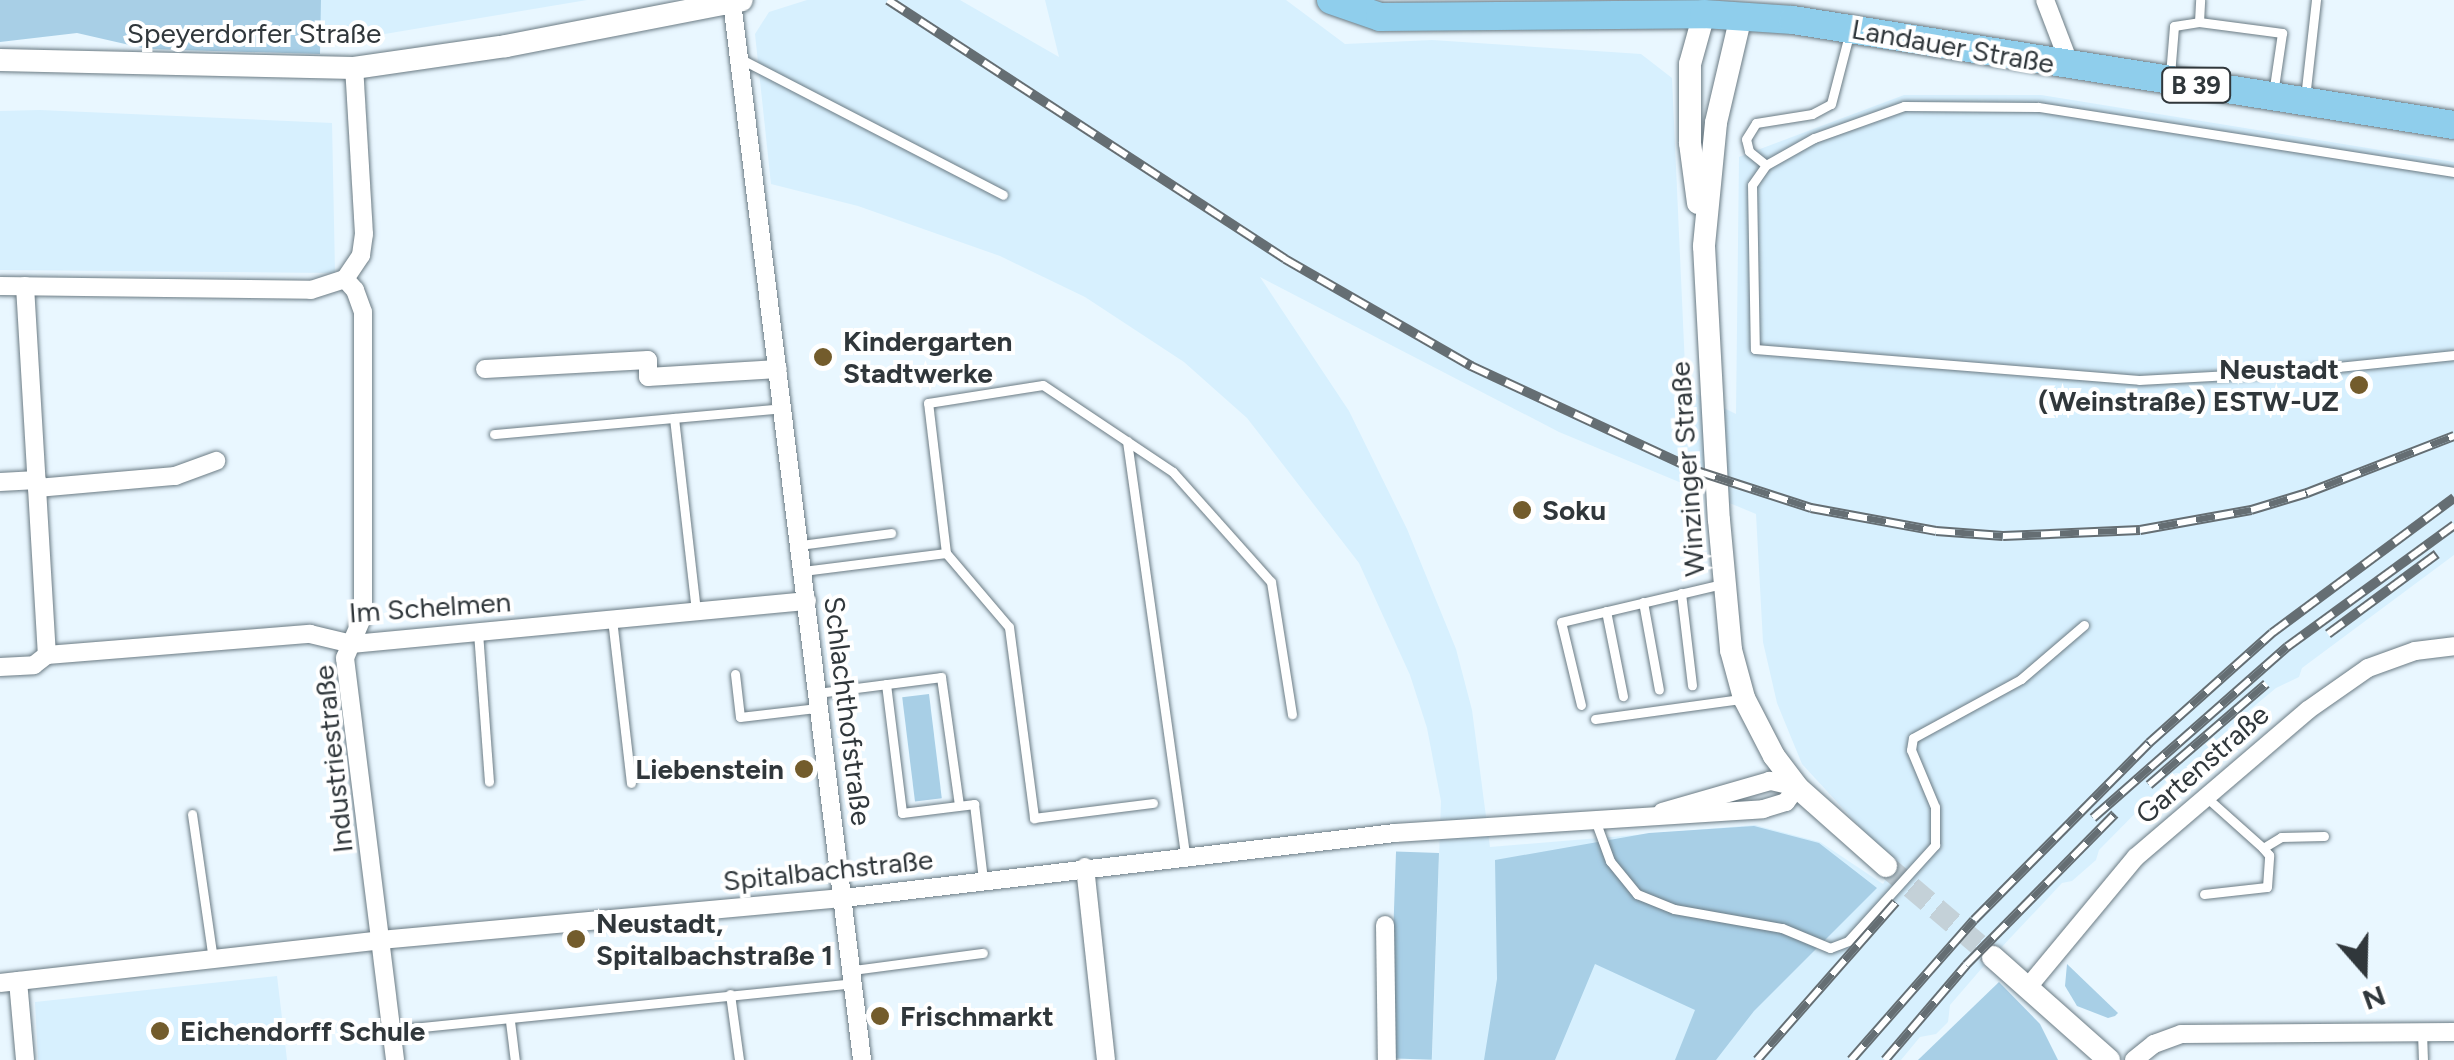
<!DOCTYPE html>
<meta charset="utf-8">
<style>
body{margin:0}
#map{position:relative;width:2454px;height:1060px;overflow:hidden;background:#e9f7ff;font-family:Figtree,sans-serif}
div>[style]{position:absolute}
[style*='--x']{left:calc(var(--x)*1px);top:calc(var(--y)*1px);width:calc(var(--w)*1px);rotate:calc(var(--a)*1deg)}
.built>*{inset:0;background:#d7f0fe}
.green>*{inset:0;background:#a8cfe6;transform-origin:0 0}
.tertiary-tunnel>*{height:22px;margin-top:-11px;transform-origin:0;background:repeating-linear-gradient(90deg,#c4d1d8 0 22px,transparent 0 33px)}
.roads{filter:drop-shadow(0 0 2px #6b7b84) drop-shadow(0 0 2px #6b7b84)}
.service>*{height:9px;margin:-4.5px;padding:0 4.5px;transform-origin:4.5px;border-radius:4.5px;background:#fff}
.minor>*{height:18px;margin:-9px;padding:0 9px;transform-origin:9px;border-radius:9px;background:#fff}
.tertiary>*{height:22px;margin:-11px;padding:0 11px;transform-origin:11px;border-radius:11px;background:#fff}
.primary>*{height:28px;margin:-14px;padding:0 14px;transform-origin:14px;border-radius:14px;background:#8fceec}
.rail>*{height:10px;margin-top:-5px;transform-origin:0;background:repeating-linear-gradient(90deg,#fff 0 19px,#656e73 0 38px);box-sizing:border-box;border-block:2px solid #656e73}
.dots>*{width:28px;height:28px;translate:-50% -50%;box-sizing:border-box;border:5px solid #fff;border-radius:50%}
span{translate:-50% -50%;white-space:nowrap;text-align:center;line-height:1.15;-webkit-text-stroke:8px #fff;paint-order:stroke}
.shield-label span{padding:2px 8px;background:#fff;border:2px solid;border-radius:8px;-webkit-text-stroke-width:0}
.shield-label{font-size:25px;color:#30373b;font-weight:700}
.street-label{font-size:28px;color:#30373b}
.poi-label{font-size:28px;color:#30373b;font-weight:700}
.left{translate:0 -50%;text-align:left}
.right{translate:-100% -50%;text-align:right}
.north{position:absolute;left:2314px;top:920px;width:100px;height:100px;-webkit-text-stroke:8px #fff;paint-order:stroke;rotate:160deg;font-size:28px;font-weight:700;line-height:40px;text-align:center;color:#30373b}
.north::after{content:'';display:block;margin:auto;width:35px;height:45px;background:#30373b;clip-path:polygon(50% 0,100% 100%,50% 72%,0 100%)}
</style>
<div id="map">
<div class="built">
<div style="clip-path:polygon(0 0,587px 0,313px 46px)"></div>
<div style="clip-path:polygon(evenodd,807px 0,960px 0,1059px 57px,1045px 0,1286px 0,1345px 44px,1432px 40px,1641px 54px,1672px 78px,1686px 389px,1736px 414px,1739px 157px,1904px 95px,2041px 95px,2454px 162px,2454px 555px,2302px 668px,2299px 677px,2276px 688px,2228px 728px,2226px 741px,2185px 773px,2175px 773px,2099px 850px,2096px 860px,2072px 881px,2062px 883px,1982px 968px,1950px 1005px,1948px 1022px,1936px 1034px,1920px 1037px,1901px 1060px,1432px 1060px,1441px 801px,1427px 728px,1410px 675px,1359px 563px,1247px 418px,1184px 362px,1085px 297px,1000px 256px,858px 206px,771px 184px,755px 34px,769px 12px,807px 0,1260px 277px,1559px 432px,1756px 514px,1763px 642px,1777px 703px,1802px 764px,1895px 865px,1883px 884px,1820px 842px,1755px 825px,1490px 847px,1472px 710px,1456px 649px,1407px 529px,1349px 411px,1260px 277px)"></div>
<div style="clip-path:polygon(40px 110px,332px 123px,335px 273px,0 270px,0 111px)"></div>
<div style="clip-path:polygon(277px 976px,287px 1060px,38px 1060px,35px 1002px)"></div>
</div>
<div class="green">
<div style="clip-path:polygon(0 0,321px 0,320px 54px,147px 49px,77px 33px,0 42px)"></div>
<div style="left:929px;top:694px;width:105px;height:27px;rotate:83deg"></div>
<div style="clip-path:polygon(1754px 826px,1819px 843px,1877px 888px,1754px 1011px,1716px 1060px,1675px 1060px,1695px 1010px,1595px 964px,1555px 1060px,1484px 1060px,1497px 979px,1495px 860px,1649px 833px)"></div>
<div style="left:1439px;top:853px;width:207px;height:43px;rotate:92deg"></div>
<div style="clip-path:polygon(2067px 964px,2118px 1013px,2115px 1016px,2108px 1018px,2077px 1006px,2065px 986px)"></div>
<div style="clip-path:polygon(1999px 982px,2040px 1024px,2058px 1060px,1918px 1060px)"></div>
</div>
<div class="tertiary-tunnel">
<div style="--x:1886;--y:866;--w:140;--a:40.4"></div>
</div>
<div class="roads">
<div class="service">
<div style="--x:2199;--y:22;--w:22;--a:-87"></div>
<div style="--x:741;--y:59;--w:295;--a:27.4"></div>
<div style="--x:2170;--y:75;--w:49;--a:-85.3"></div>
<div style="--x:2174;--y:26;--w:25;--a:-9"></div>
<div style="--x:2199;--y:22;--w:84;--a:7.5"></div>
<div style="--x:2282;--y:33;--w:62;--a:98.4"></div>
<div style="--x:2305;--y:98;--w:99;--a:-83.6"></div>
<div style="--x:1766;--y:165;--w:22;--a:-141"></div>
<div style="--x:1749;--y:151;--w:12;--a:-104"></div>
<div style="--x:1746;--y:139;--w:19;--a:-58"></div>
<div style="--x:1756;--y:123;--w:57;--a:-9.1"></div>
<div style="--x:1812;--y:114;--w:21;--a:-28"></div>
<div style="--x:1831;--y:104;--w:75;--a:-75.4"></div>
<div style="--x:2454;--y:172;--w:421;--a:-171.1"></div>
<div style="--x:2038;--y:107;--w:134;--a:-179.6"></div>
<div style="--x:1904;--y:106;--w:96;--a:160.4"></div>
<div style="--x:1814;--y:138;--w:55;--a:150.6"></div>
<div style="--x:1766;--y:165;--w:24;--a:125"></div>
<div style="--x:1752;--y:185;--w:164;--a:89"></div>
<div style="--x:1755;--y:349;--w:385;--a:4.6"></div>
<div style="--x:2139;--y:380;--w:160;--a:-3.2"></div>
<div style="--x:2299;--y:371;--w:156;--a:-5.9"></div>
<div style="--x:674;--y:418;--w:195;--a:83.5"></div>
<div style="--x:494;--y:434;--w:290;--a:-5.1"></div>
<div style="--x:1127;--y:441;--w:419;--a:82"></div>
<div style="--x:800;--y:545;--w:92;--a:-7.5"></div>
<div style="--x:946;--y:553;--w:97;--a:49.6"></div>
<div style="--x:1009;--y:627;--w:193;--a:82.5"></div>
<div style="--x:1034;--y:818;--w:120;--a:-7.2"></div>
<div style="--x:803;--y:571;--w:144;--a:-7.2"></div>
<div style="--x:946;--y:553;--w:151;--a:-96.8"></div>
<div style="--x:928;--y:403;--w:116;--a:-8.9"></div>
<div style="--x:1043;--y:385;--w:156;--a:33.8"></div>
<div style="--x:1173;--y:472;--w:147;--a:48.3"></div>
<div style="--x:1271;--y:582;--w:134;--a:81"></div>
<div style="--x:1681;--y:593;--w:93;--a:83.2"></div>
<div style="--x:1643;--y:602;--w:89;--a:79.7"></div>
<div style="--x:1606;--y:611;--w:87;--a:78.7"></div>
<div style="--x:612;--y:619;--w:165;--a:83.4"></div>
<div style="--x:478;--y:632;--w:150;--a:85.8"></div>
<div style="--x:735;--y:674;--w:43;--a:83.4"></div>
<div style="--x:740;--y:717;--w:78;--a:-6.7"></div>
<div style="--x:886;--y:684;--w:130;--a:82.9"></div>
<div style="--x:902;--y:813;--w:73;--a:-7.1"></div>
<div style="--x:974;--y:804;--w:77;--a:83.2"></div>
<div style="--x:818;--y:693;--w:124;--a:-7.4"></div>
<div style="--x:941;--y:677;--w:129;--a:82"></div>
<div style="--x:1581;--y:705;--w:85;--a:-103.5"></div>
<div style="--x:1561;--y:622;--w:165;--a:-13.3"></div>
<div style="--x:1595;--y:719;--w:147;--a:-7.8"></div>
<div style="--x:2206;--y:797;--w:76;--a:41.8"></div>
<div style="--x:2263;--y:848;--w:21;--a:-31"></div>
<div style="--x:2281;--y:837;--w:43;--a:-1.3"></div>
<div style="--x:192;--y:814;--w:147;--a:81.8"></div>
<div style="--x:1595;--y:820;--w:44;--a:69.9"></div>
<div style="--x:1610;--y:861;--w:43;--a:50.7"></div>
<div style="--x:1637;--y:894;--w:40;--a:22"></div>
<div style="--x:1674;--y:909;--w:110;--a:10"></div>
<div style="--x:1782;--y:928;--w:52;--a:22.6"></div>
<div style="--x:1830;--y:948;--w:19;--a:-21"></div>
<div style="--x:1848;--y:941;--w:130;--a:-47.8"></div>
<div style="--x:1935;--y:845;--w:38;--a:-90"></div>
<div style="--x:1935;--y:807;--w:62;--a:-112.8"></div>
<div style="--x:1911;--y:750;--w:12;--a:-81"></div>
<div style="--x:1913;--y:738;--w:123;--a:-28.6"></div>
<div style="--x:2021;--y:679;--w:83;--a:-40.6"></div>
<div style="--x:2204;--y:894;--w:63;--a:-6.3"></div>
<div style="--x:2267;--y:887;--w:32;--a:-86"></div>
<div style="--x:2269;--y:855;--w:9;--a:-131"></div>
<div style="--x:853;--y:970;--w:131;--a:-7.5"></div>
<div style="--x:730;--y:994;--w:67;--a:82.2"></div>
<div style="--x:510;--y:1021;--w:39;--a:83"></div>
<div style="--x:392;--y:1030;--w:461;--a:-5.8"></div>
<div style="--x:2422;--y:1032;--w:28;--a:88"></div>
</div>
<div class="minor">
<div style="--x:2045;--y:0;--w:70;--a:69"></div>
<div style="--x:732;--y:2;--w:1066;--a:82.99"></div>
<div style="--x:345;--y:279;--w:15;--a:48"></div>
<div style="--x:355;--y:290;--w:23;--a:70"></div>
<div style="--x:363;--y:312;--w:304;--a:90"></div>
<div style="--x:363;--y:616;--w:46;--a:113.2"></div>
<div style="--x:345;--y:658;--w:405;--a:82.9"></div>
<div style="--x:0;--y:286;--w:311;--a:0.7"></div>
<div style="--x:311;--y:290;--w:36;--a:-18"></div>
<div style="--x:345;--y:279;--w:29;--a:-56"></div>
<div style="--x:361;--y:255;--w:21;--a:-82"></div>
<div style="--x:364;--y:234;--w:166;--a:-93.4"></div>
<div style="--x:25;--y:286;--w:370;--a:86.6"></div>
<div style="--x:485;--y:369;--w:163;--a:-3.2"></div>
<div style="--x:648;--y:360;--w:17;--a:90"></div>
<div style="--x:648;--y:377;--w:130;--a:-3.5"></div>
<div style="--x:0;--y:482;--w:37;--a:-3"></div>
<div style="--x:37;--y:488;--w:139;--a:-5"></div>
<div style="--x:175;--y:476;--w:44;--a:-20.1"></div>
<div style="--x:0;--y:667;--w:34;--a:-3"></div>
<div style="--x:34;--y:665;--w:16;--a:-38"></div>
<div style="--x:47;--y:655;--w:264;--a:-4.6"></div>
<div style="--x:310;--y:634;--w:43;--a:13.4"></div>
<div style="--x:352;--y:644;--w:457;--a:-5.4"></div>
<div style="--x:1085;--y:867;--w:194;--a:83.8"></div>
<div style="--x:1385;--y:925;--w:135;--a:89.2"></div>
<div style="--x:18;--y:981;--w:79;--a:84.9"></div>
<div style="--x:0;--y:983;--w:383;--a:-6.4"></div>
<div style="--x:381;--y:940;--w:465;--a:-5.2"></div>
<div style="--x:844;--y:898;--w:555;--a:-6.73"></div>
<div style="--x:1395;--y:833;--w:369;--a:-3.7"></div>
<div style="--x:1763;--y:809;--w:24;--a:-17"></div>
<div style="--x:1786;--y:802;--w:19;--a:-54"></div>
<div style="--x:1797;--y:787;--w:28;--a:-167"></div>
<div style="--x:1770;--y:781;--w:112;--a:164"></div>
<div style="--x:2028;--y:987;--w:169;--a:-50.3"></div>
<div style="--x:2136;--y:857;--w:226;--a:-40.5"></div>
<div style="--x:2308;--y:710;--w:73;--a:-35"></div>
<div style="--x:2368;--y:668;--w:50;--a:-19.9"></div>
<div style="--x:2415;--y:651;--w:39;--a:-7"></div>
<div style="--x:2134;--y:1060;--w:26;--a:-39"></div>
<div style="--x:2154;--y:1044;--w:29;--a:-20"></div>
<div style="--x:2181;--y:1034;--w:273;--a:-0.4"></div>
</div>
<div class="tertiary">
<div style="--x:1741;--y:16;--w:110;--a:103.2"></div>
<div style="--x:1716;--y:123;--w:124;--a:95.6"></div>
<div style="--x:1704;--y:246;--w:274;--a:86.9"></div>
<div style="--x:1719;--y:520;--w:131;--a:84.7"></div>
<div style="--x:1731;--y:650;--w:50;--a:74.8"></div>
<div style="--x:1744;--y:698;--w:65;--a:62.7"></div>
<div style="--x:1774;--y:756;--w:39;--a:53"></div>
<div style="--x:1797;--y:787;--w:119;--a:41.6"></div>
<div style="--x:0;--y:60;--w:354;--a:1.3"></div>
<div style="--x:354;--y:68;--w:154;--a:-8.2"></div>
<div style="--x:506;--y:46;--w:240;--a:-11"></div>
<div style="--x:1698;--y:203;--w:61;--a:-97.6"></div>
<div style="--x:1690;--y:143;--w:79;--a:-90"></div>
<div style="--x:1690;--y:64;--w:52;--a:-74.4"></div>
<div style="--x:1993;--y:957;--w:155;--a:41.6"></div>
</div>
<div class="primary">
<div style="--x:1331;--y:0;--w:52;--a:19.1"></div>
<div style="--x:1380;--y:17;--w:324;--a:-0.5"></div>
<div style="--x:1704;--y:14;--w:89;--a:3.9"></div>
<div style="--x:1793;--y:20;--w:669;--a:9.03"></div>
</div>
</div>
<div class="rail">
<div style="--x:888;--y:0;--w:474;--a:33.1"></div>
<div style="--x:1285;--y:259;--w:215;--a:29.9"></div>
<div style="--x:1471;--y:366;--w:249;--a:24.9"></div>
<div style="--x:1697;--y:471;--w:120;--a:18"></div>
<div style="--x:1811;--y:508;--w:127;--a:10.4"></div>
<div style="--x:1936;--y:531;--w:67;--a:4.3"></div>
<div style="--x:2003;--y:536;--w:137;--a:-2.5"></div>
<div style="--x:2140;--y:530;--w:113;--a:-10.2"></div>
<div style="--x:2251;--y:510;--w:59;--a:-16.9"></div>
<div style="--x:2307;--y:493;--w:158;--a:-21.2"></div>
<div style="--x:2328;--y:634;--w:135;--a:-36.3"></div>
<div style="--x:2149;--y:785;--w:155;--a:-40.8"></div>
<div style="--x:2093;--y:818;--w:259;--a:-41.4"></div>
<div style="--x:2287;--y:647;--w:207;--a:-36.1"></div>
<div style="--x:1757;--y:1060;--w:210;--a:-48.7"></div>
<div style="--x:1851;--y:1060;--w:186;--a:-48.7"></div>
<div style="--x:1974;--y:920;--w:249;--a:-45.3"></div>
<div style="--x:2149;--y:743;--w:165;--a:-41.8"></div>
<div style="--x:2272;--y:633;--w:227;--a:-36.6"></div>
<div style="--x:1885;--y:1060;--w:125;--a:-49.5"></div>
<div style="--x:1966;--y:965;--w:212;--a:-45.4"></div>
</div>
<div class="dots">
<div style="left:823px;top:357px;background:#735c2c"></div>
<div style="left:2359px;top:385px;background:#735c2c"></div>
<div style="left:1522px;top:510px;background:#735c2c"></div>
<div style="left:804px;top:769px;background:#735c2c"></div>
<div style="left:576px;top:939px;background:#735c2c"></div>
<div style="left:880px;top:1016px;background:#735c2c"></div>
<div style="left:160px;top:1031px;background:#735c2c"></div>
</div>
<div class="shield-label">
<span style="left:2196px;top:85px">B 39</span>
</div>
<div class="street-label">
<span style="left:254px;top:33px">Speyerdorfer Straße</span>
<span style="left:1953px;top:46px;rotate:10deg">Landauer Straße</span>
<span style="left:1687px;top:469px;rotate:-94deg">Winzinger Straße</span>
<span style="left:430px;top:607px;rotate:-4deg">Im Schelmen</span>
<span style="left:848px;top:711px;rotate:83deg">Schlachthofstraße</span>
<span style="left:333px;top:759px;rotate:-96deg">Industriestraße</span>
<span style="left:2202px;top:764px;rotate:-41deg">Gartenstraße</span>
<span style="left:828px;top:870px;rotate:-6deg">Spitalbachstraße</span>
</div>
<div class="poi-label">
<span class="left" style="left:843px;top:357px">Kindergarten<br>Stadtwerke</span>
<span class="right" style="left:2339px;top:385px">Neustadt<br>(Weinstraße) ESTW-UZ</span>
<span class="left" style="left:1542px;top:510px">Soku</span>
<span class="right" style="left:784px;top:769px">Liebenstein</span>
<span class="left" style="left:596px;top:939px">Neustadt,<br>Spitalbachstraße 1</span>
<span class="left" style="left:900px;top:1016px">Frischmarkt</span>
<span class="left" style="left:180px;top:1031px">Eichendorff Schule</span>
</div>
<div class="north">N</div>
</div>
